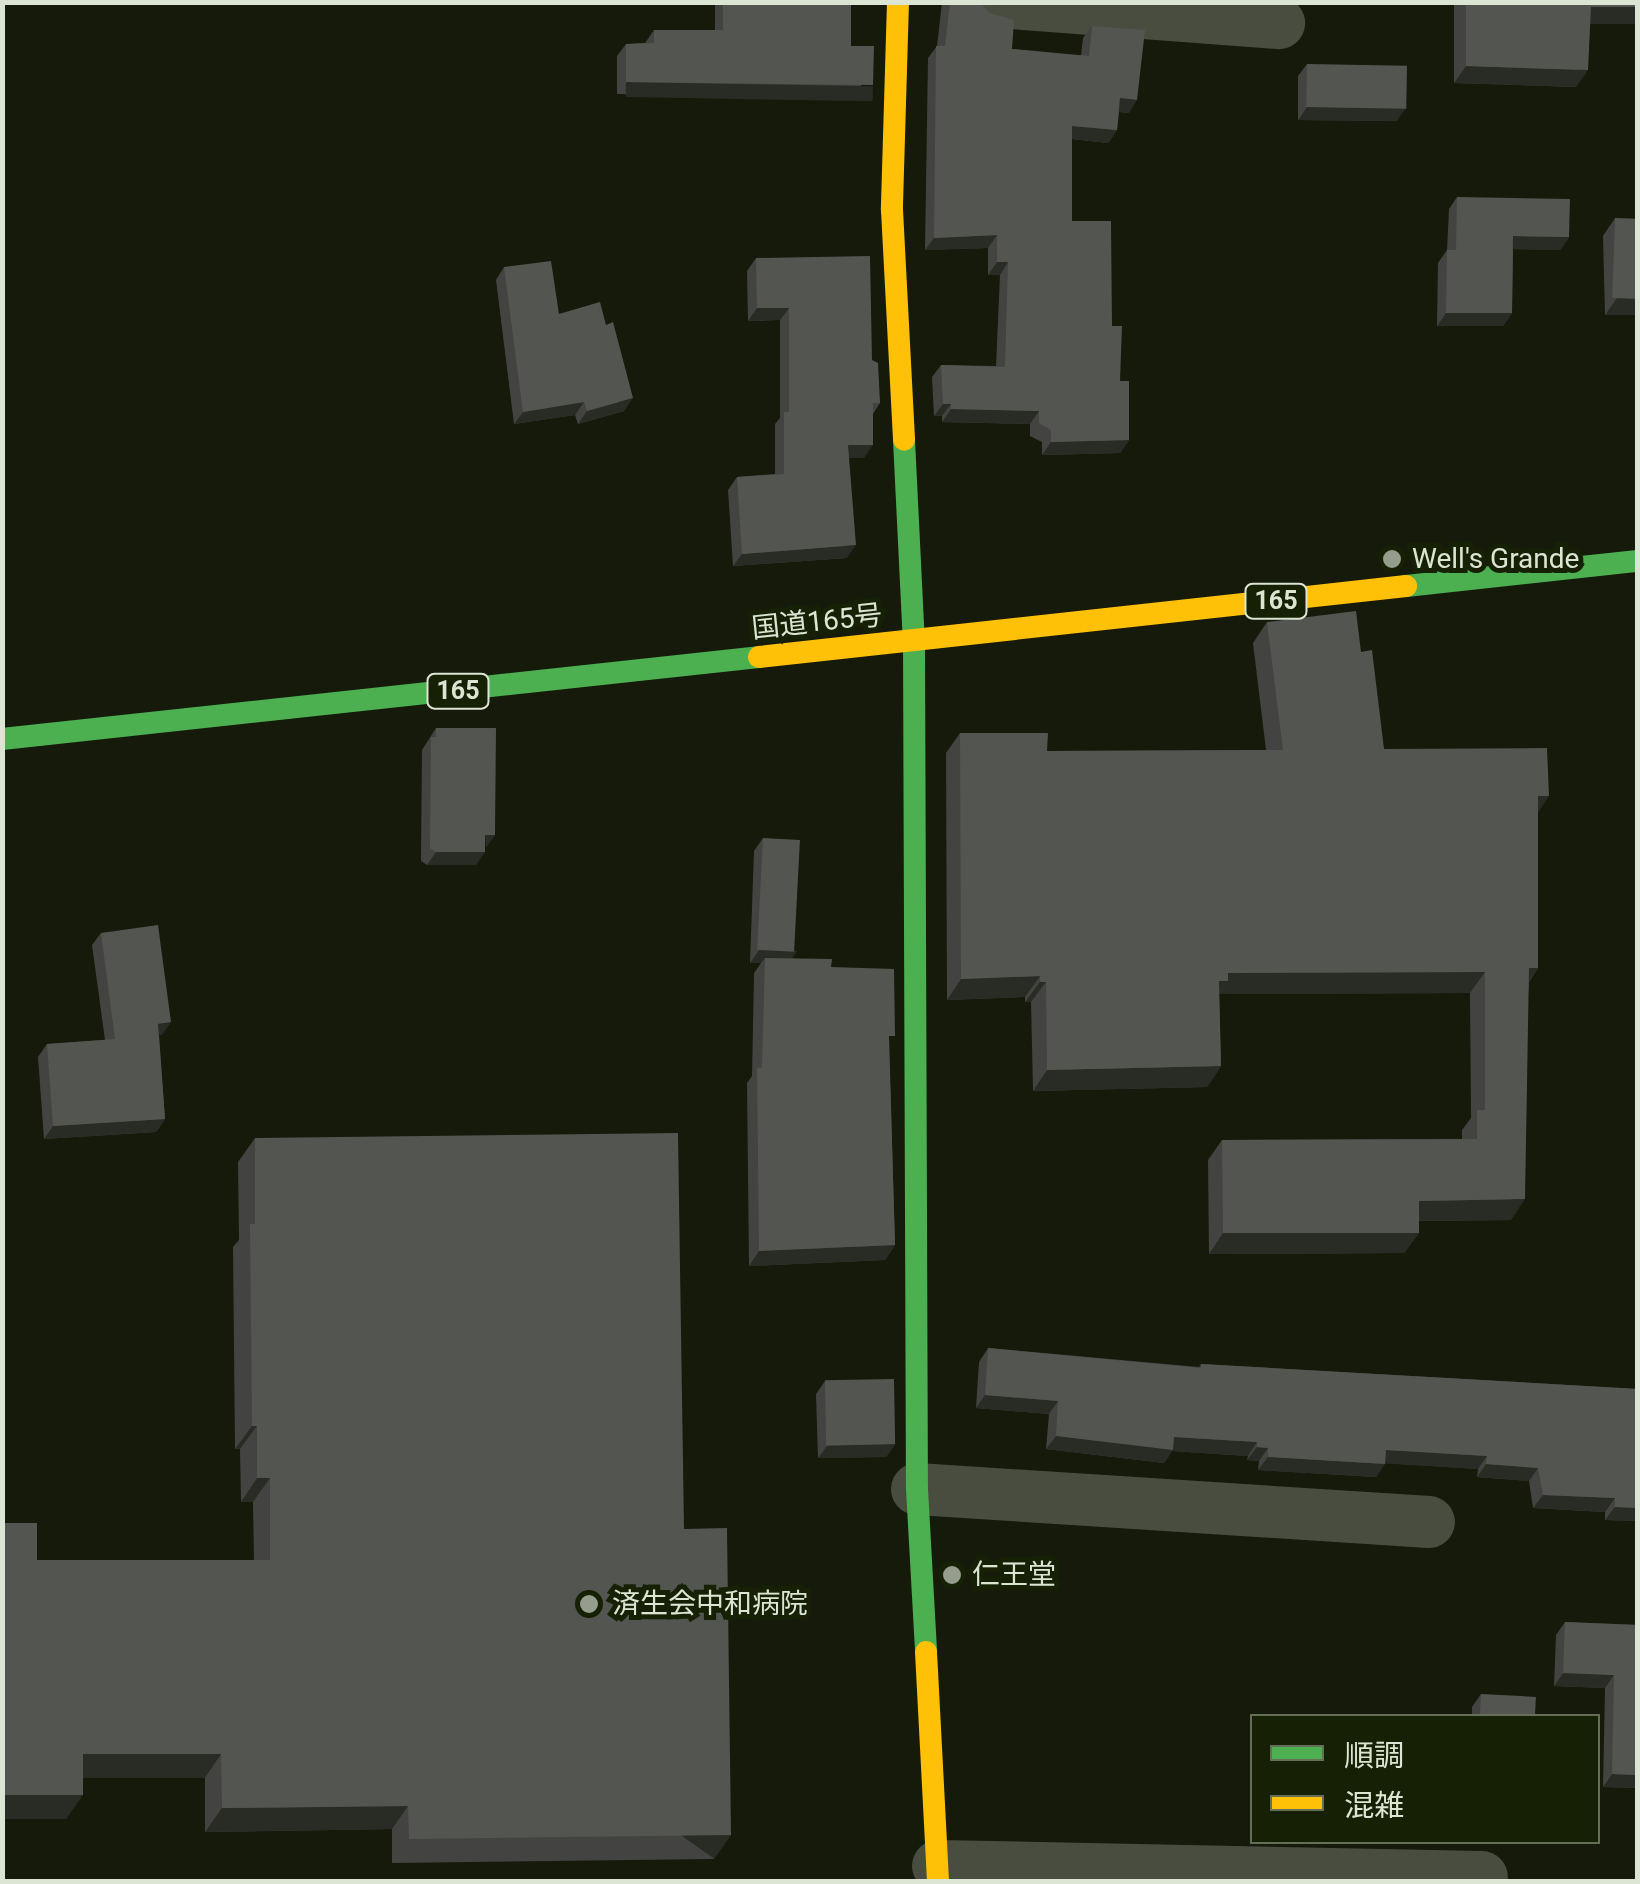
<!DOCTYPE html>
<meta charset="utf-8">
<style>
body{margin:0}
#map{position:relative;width:1640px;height:1884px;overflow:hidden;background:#151a0b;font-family:Roboto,"Noto Sans JP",sans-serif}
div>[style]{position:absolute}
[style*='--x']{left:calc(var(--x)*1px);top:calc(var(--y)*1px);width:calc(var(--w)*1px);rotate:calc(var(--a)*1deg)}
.street>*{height:52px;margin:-26px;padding:0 26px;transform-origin:26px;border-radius:26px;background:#484d40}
.fast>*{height:22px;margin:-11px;padding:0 11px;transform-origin:11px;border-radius:11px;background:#4caf50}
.slow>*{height:22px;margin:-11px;padding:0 11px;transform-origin:11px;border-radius:11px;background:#ffc107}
.wall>*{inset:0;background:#434441}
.shaded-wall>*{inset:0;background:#292c25;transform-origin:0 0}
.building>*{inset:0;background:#535551;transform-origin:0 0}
.dots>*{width:28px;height:28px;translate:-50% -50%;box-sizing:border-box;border:5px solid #162005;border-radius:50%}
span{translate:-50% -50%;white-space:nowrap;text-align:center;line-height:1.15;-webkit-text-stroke:10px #162005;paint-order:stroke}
.shield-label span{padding:2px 8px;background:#162005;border:2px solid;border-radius:8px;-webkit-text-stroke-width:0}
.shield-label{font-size:25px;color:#dce4d3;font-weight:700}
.poi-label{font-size:28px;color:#dce4d3}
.left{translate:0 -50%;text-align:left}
.street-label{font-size:28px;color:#dce4d3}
.frame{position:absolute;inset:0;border:5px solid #dce4d3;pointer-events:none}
.legend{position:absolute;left:1250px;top:1714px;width:350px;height:130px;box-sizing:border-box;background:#162005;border:2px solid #656e57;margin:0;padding:12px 18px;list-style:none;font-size:30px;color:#dce4d3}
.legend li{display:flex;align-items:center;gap:20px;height:50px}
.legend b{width:50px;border:2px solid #656e57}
</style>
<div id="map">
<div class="street">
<div style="--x:998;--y:2;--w:282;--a:4.3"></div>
<div style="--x:917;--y:1489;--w:513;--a:3.69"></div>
<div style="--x:938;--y:1866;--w:544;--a:1.16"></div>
</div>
<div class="fast">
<div style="--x:904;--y:440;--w:202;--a:87.2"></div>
<div style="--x:914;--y:642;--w:847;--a:89.8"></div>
<div style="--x:917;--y:1489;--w:163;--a:86.8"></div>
<div style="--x:1406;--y:586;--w:233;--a:-6.2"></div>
<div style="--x:2;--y:739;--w:761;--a:-6.18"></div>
</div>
<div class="slow">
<div style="--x:898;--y:2;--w:208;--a:91.7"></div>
<div style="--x:892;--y:210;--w:230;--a:87"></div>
<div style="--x:759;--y:657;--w:651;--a:-6.26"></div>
<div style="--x:926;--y:1652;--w:230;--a:87"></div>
</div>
<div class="wall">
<div style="clip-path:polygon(715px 2px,851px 2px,851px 46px,864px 97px,617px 94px,617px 56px,626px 44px,645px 43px,654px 30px,715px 30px)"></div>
<div style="clip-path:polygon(942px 2px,980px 2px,1012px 49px,1081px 56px,1083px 38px,1092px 26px,1129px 113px,1119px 112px,1117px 130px,1108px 143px,1072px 139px,1072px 221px,1112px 326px,1129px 440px,1120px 453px,1042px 455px,1042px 442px,1030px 436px,1030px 424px,942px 422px,942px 416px,934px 416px,932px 377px,941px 365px,996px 366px,1000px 275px,988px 275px,988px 248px,925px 250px,928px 58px,937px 46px)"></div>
<div style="clip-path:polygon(1454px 2px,1638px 2px,1590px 24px,1576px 87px,1454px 83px)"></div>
<div style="clip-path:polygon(1307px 64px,1397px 121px,1298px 120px,1298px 76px)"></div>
<div style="clip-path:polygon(1457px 197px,1569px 237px,1560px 250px,1513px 249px,1512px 313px,1503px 326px,1437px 326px,1438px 263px,1447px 250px,1449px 209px)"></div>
<div style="clip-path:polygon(1615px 218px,1638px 315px,1605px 315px,1603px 236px)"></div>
<div style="clip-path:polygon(756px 258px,872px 360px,880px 403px,873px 414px,864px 458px,849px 458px,847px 558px,733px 566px,728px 490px,737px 477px,775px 474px,775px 424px,780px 418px,780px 320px,748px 321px,747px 271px)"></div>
<div style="clip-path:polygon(504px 267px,559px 314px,624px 411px,578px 424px,575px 415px,514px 424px,496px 280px)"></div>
<div style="clip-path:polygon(1267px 622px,1361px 652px,1384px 749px,1538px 811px,1538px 968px,1529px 982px,1511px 1220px,1419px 1221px,1419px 1233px,1404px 1253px,1209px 1254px,1208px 1160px,1222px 1140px,1462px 1139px,1462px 1130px,1471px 1118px,1470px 993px,1219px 994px,1221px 1066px,1207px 1087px,1033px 1091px,1031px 1002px,1025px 1002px,1025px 997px,947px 1000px,946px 753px,960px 733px,1047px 751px,1266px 750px,1253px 643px)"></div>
<div style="clip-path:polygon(436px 728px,485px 848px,476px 865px,427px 865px,421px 861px,422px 750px)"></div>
<div style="clip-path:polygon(763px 838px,791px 958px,831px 967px,889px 1044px,895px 1245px,885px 1260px,749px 1266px,747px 1083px,752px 1076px,754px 973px,761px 963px,750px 963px,754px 851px)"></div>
<div style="clip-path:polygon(101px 933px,162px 1035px,159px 1035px,165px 1119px,156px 1132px,44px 1139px,38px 1057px,47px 1044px,105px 1040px,92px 945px)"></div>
<div style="clip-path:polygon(255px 1138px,684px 1529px,714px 1859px,392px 1863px,392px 1829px,205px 1832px,205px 1778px,83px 1778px,66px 1819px,2px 1819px,37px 1560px,254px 1560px,253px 1502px,241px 1502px,240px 1449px,235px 1449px,233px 1247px,239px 1240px,238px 1162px)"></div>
<div style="clip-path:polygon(988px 1348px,1199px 1367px,1201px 1364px,1638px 1389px,1638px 1521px,1605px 1520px,1605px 1512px,1533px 1508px,1529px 1481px,1477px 1477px,1478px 1469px,1385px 1463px,1376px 1477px,1258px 1470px,1259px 1461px,1247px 1460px,1248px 1456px,1172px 1451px,1164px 1463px,1046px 1449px,1049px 1414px,976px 1408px,979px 1362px)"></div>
<div style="clip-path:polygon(825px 1381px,895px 1444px,886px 1457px,818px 1458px,816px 1394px)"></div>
<div style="clip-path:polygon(1565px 1622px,1638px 1625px,1638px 1788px,1603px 1787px,1605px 1688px,1554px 1686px,1556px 1635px)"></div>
<div style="clip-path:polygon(1481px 1694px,1535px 1716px,1472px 1716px,1472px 1707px)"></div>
</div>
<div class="shaded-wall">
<div style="clip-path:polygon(1591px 7px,1638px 7px,1638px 24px,1579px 24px)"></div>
<div style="clip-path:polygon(1466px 66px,1588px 70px,1576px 87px,1454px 83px)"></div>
<div style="left:626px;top:82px;width:247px;height:15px;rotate:1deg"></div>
<div style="clip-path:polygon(1120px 98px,1137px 100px,1129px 113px,1112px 111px)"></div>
<div style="clip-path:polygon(1307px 107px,1406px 108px,1397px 121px,1298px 120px)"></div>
<div style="clip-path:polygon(1072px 126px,1117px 130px,1108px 143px,1063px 138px)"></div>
<div style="clip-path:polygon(997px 235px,988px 248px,925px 250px,934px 238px)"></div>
<div style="clip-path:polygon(1513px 236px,1569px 237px,1560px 250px,1504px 249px)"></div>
<div style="clip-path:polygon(997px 262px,1008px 262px,1000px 275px,988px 275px)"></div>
<div style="clip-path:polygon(1617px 298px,1638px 298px,1638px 315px,1605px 315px)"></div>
<div style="clip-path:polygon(757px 308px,789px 308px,780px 320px,748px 321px)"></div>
<div style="clip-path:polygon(1446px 313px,1512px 313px,1503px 326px,1437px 326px)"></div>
<div style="clip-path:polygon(633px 398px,624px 411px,578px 424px,587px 411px)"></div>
<div style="clip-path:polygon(584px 402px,575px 415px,514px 424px,523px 412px)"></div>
<div style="clip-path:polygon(943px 404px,951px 404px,942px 416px,934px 416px)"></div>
<div style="clip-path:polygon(951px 409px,1039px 411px,1030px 424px,942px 422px)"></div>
<div style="clip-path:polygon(1129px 440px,1120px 453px,1042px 455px,1051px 442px)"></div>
<div style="clip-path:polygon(848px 445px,873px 445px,864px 458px,840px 458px)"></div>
<div style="clip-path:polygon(856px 545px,847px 558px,733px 566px,742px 554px)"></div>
<div style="clip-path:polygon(1538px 796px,1549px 796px,1535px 817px)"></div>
<div style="clip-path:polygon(485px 835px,495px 835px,486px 848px)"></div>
<div style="clip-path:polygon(436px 852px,485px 852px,476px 865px,427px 865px)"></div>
<div style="clip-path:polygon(759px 950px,797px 951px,788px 964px,765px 958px,761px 963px,750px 963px)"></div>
<div style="clip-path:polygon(1529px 968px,1538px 968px,1524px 988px)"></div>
<div style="clip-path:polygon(1485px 972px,1470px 993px,1219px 994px,1219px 981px,1228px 973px)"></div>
<div style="clip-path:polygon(1040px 976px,1025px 997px,947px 1000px,961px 979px)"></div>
<div style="clip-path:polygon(1040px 982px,1046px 982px,1031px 1002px,1025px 1002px)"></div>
<div style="clip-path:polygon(171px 1022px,162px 1035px,149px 1037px,158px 1024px)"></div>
<div style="clip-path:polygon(1221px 1066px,1207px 1087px,1033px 1091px,1047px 1070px)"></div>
<div style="clip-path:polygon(165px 1119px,156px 1132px,44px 1139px,53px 1126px)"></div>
<div style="clip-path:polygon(1525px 1199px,1511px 1220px,1404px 1221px,1419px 1201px)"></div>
<div style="clip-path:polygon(1223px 1233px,1419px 1233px,1404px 1253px,1209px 1254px)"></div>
<div style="clip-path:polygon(895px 1245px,885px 1260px,749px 1266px,759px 1251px)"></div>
<div style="clip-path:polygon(985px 1395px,1058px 1401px,1049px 1414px,976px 1408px)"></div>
<div style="clip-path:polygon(252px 1426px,257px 1426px,240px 1449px,235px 1449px)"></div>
<div style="clip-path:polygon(1056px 1436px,1174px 1437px,1257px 1442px,1248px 1456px,1172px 1451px,1164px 1463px,1046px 1449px)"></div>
<div style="clip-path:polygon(895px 1444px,886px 1457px,818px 1458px,827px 1446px)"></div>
<div style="clip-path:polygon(1257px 1447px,1268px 1448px,1259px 1461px,1247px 1460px)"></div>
<div style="clip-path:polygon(1386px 1450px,1487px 1456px,1478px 1469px,1377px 1463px)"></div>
<div style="clip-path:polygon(1268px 1457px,1385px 1464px,1376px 1477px,1258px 1470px)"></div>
<div style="clip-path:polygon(1486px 1464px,1538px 1468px,1529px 1481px,1477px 1477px)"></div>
<div style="clip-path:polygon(257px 1478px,270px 1478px,253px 1502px,241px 1502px)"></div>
<div style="clip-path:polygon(1543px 1495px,1615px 1498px,1605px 1512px,1533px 1508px)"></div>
<div style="clip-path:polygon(1615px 1507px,1638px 1508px,1638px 1521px,1605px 1520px)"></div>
<div style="clip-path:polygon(1563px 1673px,1614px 1675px,1605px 1688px,1554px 1686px)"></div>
<div style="clip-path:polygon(83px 1754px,221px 1754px,205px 1778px,66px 1778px)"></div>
<div style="clip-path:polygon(1612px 1774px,1638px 1775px,1638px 1788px,1603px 1787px)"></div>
<div style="clip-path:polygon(2px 1795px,83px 1795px,66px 1819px,2px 1819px)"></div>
<div style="clip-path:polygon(408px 1806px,392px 1829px,205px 1832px,222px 1808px)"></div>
<div style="left:731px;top:1835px;width:29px;height:322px;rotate:125deg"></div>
</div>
<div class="building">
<div style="clip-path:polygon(723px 2px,851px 2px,851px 46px,874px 46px,873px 85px,626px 82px,626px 44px,654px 43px,654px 30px,723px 30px)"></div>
<div style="clip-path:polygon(950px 2px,980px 2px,989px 13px,1014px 20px,1012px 49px,1089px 56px,1092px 26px,1145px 30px,1137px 100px,1120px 98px,1117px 130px,1072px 126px,1072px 221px,1111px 221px,1112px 326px,1122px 326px,1120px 381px,1129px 381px,1129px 440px,1051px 442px,1051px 430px,1039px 423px,1039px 411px,951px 409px,951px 404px,943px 404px,941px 365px,1005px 367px,1008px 262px,997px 262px,997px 235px,934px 238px,936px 46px,945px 46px)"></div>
<div style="clip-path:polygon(1466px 2px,1638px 2px,1638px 7px,1591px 7px,1588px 70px,1466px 66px)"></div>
<div style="left:1307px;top:64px;width:100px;height:43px;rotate:1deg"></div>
<div style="clip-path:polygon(1457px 197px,1570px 199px,1569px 237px,1513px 236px,1512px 313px,1446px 313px,1447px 250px,1456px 250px)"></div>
<div style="left:1615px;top:218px;width:23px;height:80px;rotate:2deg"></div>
<div style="clip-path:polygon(870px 256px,872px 360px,878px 363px,880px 403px,873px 403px,873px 445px,848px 445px,856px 545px,742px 554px,737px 477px,784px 474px,784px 412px,789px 412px,789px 308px,757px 308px,756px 258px)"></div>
<div style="clip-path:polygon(551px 261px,559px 314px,600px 302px,606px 325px,613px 322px,633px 398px,587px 411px,584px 402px,523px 412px,504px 267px)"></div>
<div style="clip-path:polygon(1356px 611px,1361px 652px,1372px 650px,1384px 749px,1547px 748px,1549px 796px,1538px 796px,1538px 968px,1529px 968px,1525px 1199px,1419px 1201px,1419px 1233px,1223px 1233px,1222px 1140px,1477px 1139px,1477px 1110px,1485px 1110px,1485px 972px,1228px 973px,1228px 981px,1219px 981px,1221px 1066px,1047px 1070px,1046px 982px,1040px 982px,1040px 976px,961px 979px,960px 733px,1048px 733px,1047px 751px,1283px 750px,1267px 622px)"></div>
<div style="clip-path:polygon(436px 728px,496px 728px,495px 835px,485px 835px,485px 852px,436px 852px,430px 848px,431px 737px,436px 737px)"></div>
<div style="left:763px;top:838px;width:37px;height:112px;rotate:3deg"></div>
<div style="clip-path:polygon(158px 925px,171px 1022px,158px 1024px,165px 1119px,53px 1126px,47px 1044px,115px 1039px,101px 933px)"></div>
<div style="clip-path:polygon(765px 958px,832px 959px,831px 967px,894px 969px,895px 1036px,889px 1036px,895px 1245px,759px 1251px,757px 1068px,762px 1068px)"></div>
<div style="clip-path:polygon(678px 1133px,684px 1529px,727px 1528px,731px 1835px,409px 1839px,408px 1806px,222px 1808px,221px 1754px,83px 1754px,83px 1795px,2px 1795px,2px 1523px,37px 1523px,37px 1560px,270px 1560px,270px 1478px,257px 1478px,257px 1426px,252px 1426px,250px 1224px,255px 1224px,255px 1138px)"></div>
<div style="clip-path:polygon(988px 1348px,1201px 1368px,1201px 1364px,1638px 1389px,1638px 1508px,1615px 1507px,1615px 1498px,1543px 1495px,1538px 1468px,1486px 1464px,1487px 1456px,1386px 1450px,1385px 1464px,1268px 1457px,1268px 1448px,1257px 1447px,1257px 1442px,1174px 1437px,1173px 1450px,1056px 1436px,1058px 1401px,985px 1395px)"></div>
<div style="left:894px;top:1379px;width:65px;height:69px;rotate:89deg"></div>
<div style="clip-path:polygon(1565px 1622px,1638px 1625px,1638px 1775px,1612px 1774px,1614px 1675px,1563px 1673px)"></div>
<div style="left:1481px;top:1694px;width:55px;height:22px;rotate:3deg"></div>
</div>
<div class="dots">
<div style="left:1392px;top:559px;background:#969d8d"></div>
<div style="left:952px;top:1575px;background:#969d8d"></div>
<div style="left:589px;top:1604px;background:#969d8d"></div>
</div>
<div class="shield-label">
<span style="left:1276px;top:601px">165</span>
<span style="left:458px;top:691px">165</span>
</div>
<div class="poi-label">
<span class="left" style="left:1412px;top:559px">Well's Grande</span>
<span class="left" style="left:972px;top:1575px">仁王堂</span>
<span class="left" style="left:612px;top:1604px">済生会中和病院</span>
</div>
<div class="street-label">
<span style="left:817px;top:622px;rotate:-6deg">国道165号</span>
</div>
<div class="frame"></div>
<ul class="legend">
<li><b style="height:12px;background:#4caf50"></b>順調</li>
<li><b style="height:12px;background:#ffc107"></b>混雑</li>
</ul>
</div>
